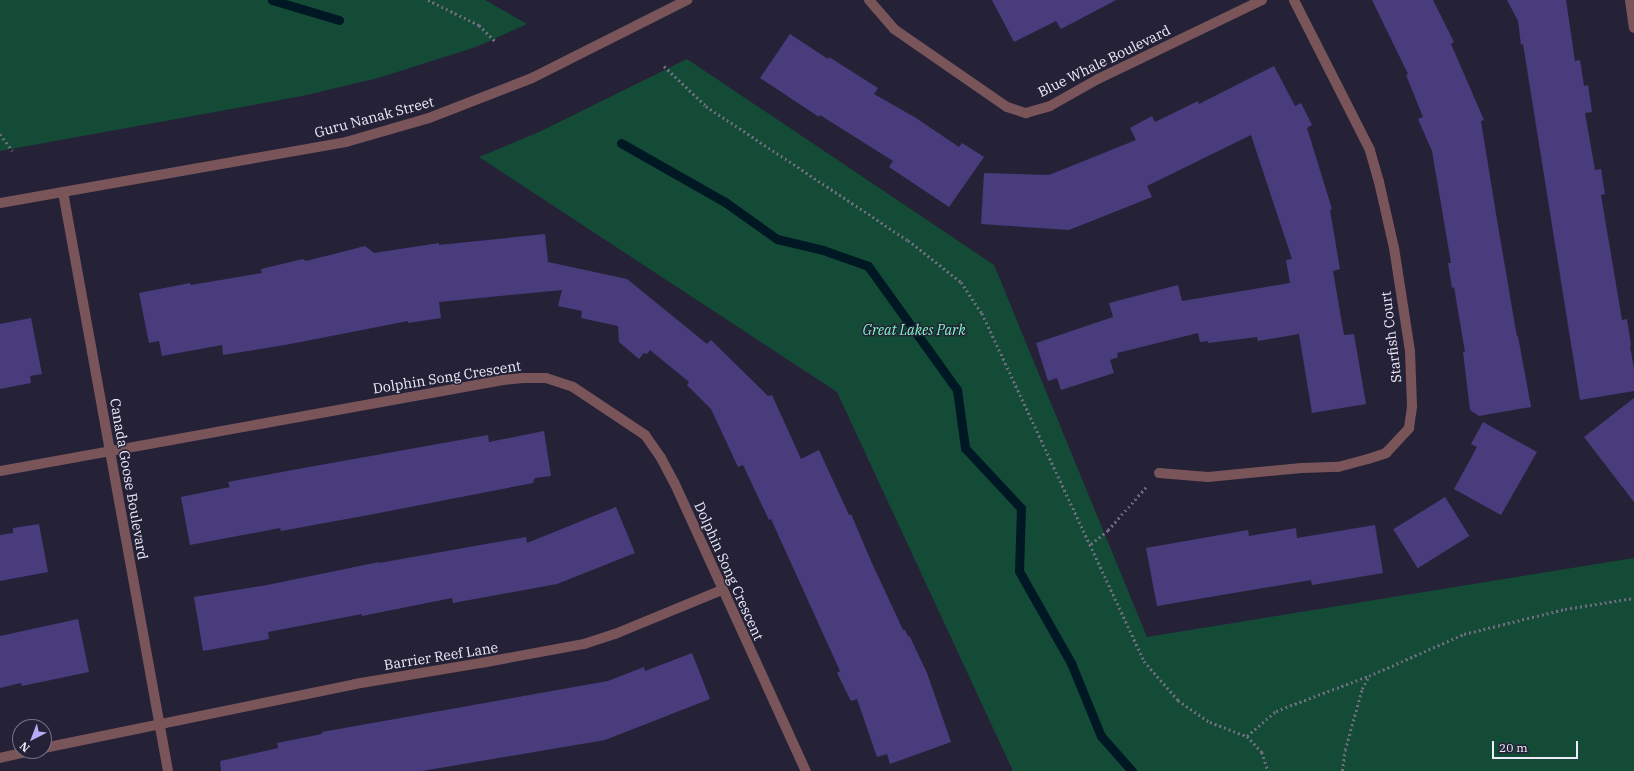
<!DOCTYPE html>
<style>
body{margin:0}
#map{position:relative;width:1634px;height:771px;overflow:hidden;background:#252238;font-family:"IBM Plex Serif",serif}
div>[style]{position:absolute}
[style*='--x']{left:calc(var(--x)*1px);top:calc(var(--y)*1px);width:calc(var(--w)*1px);rotate:calc(var(--a)*1deg)}
.green>*{inset:0;background:#144b36}
.stream>*{height:9px;margin:-4.5px;padding:0 4.5px;transform-origin:4.5px;border-radius:4.5px;background:#001824}
.building>*{inset:0;background:#483c7d;transform-origin:0 0}
.path>*{height:2.5px;margin-top:-1.25px;transform-origin:0;background:repeating-linear-gradient(90deg,#6f6d80 0 2px,transparent 0 5px)}
.minor>*{height:10px;margin:-5px;padding:0 5px;transform-origin:5px;border-radius:5px;background:#79555a}
.tertiary>*{height:10px;margin:-5px;padding:0 5px;transform-origin:5px;border-radius:5px;background:#79555a}
span{translate:-50% -50%;white-space:nowrap;text-align:center;line-height:1.15;-webkit-text-stroke:3px #252238;paint-order:stroke}
.street-label{font-size:14px;color:#edecfb}
.park-label{font-size:14px;color:#7ffbc5;font-style:italic}
.north{position:absolute;left:12px;top:719px;width:40px;height:40px;box-sizing:border-box;background:#252238;border:1px solid #757386;border-radius:50%;rotate:222deg;font-size:11px;font-weight:700;line-height:16px;text-align:center;color:#edecfb}
.north::after{content:'';display:block;margin:auto;width:14px;height:18px;background:#b8abf7;clip-path:polygon(50% 0,100% 100%,50% 72%,0 100%)}
.scale{position:absolute;left:1492px;top:741px;width:86px;height:18px;box-sizing:border-box;border:2px solid #edecfb;border-top:0;padding-left:5px;font-size:12px;line-height:14px;white-space:nowrap;color:#edecfb;-webkit-text-stroke:3px #252238;paint-order:stroke}
</style>
<div id="map">
<div class="green">
<div style="clip-path:polygon(0 0,485px 0,527px 24px,476px 47px,378px 78px,302px 96px,0 151px)"></div>
<div style="clip-path:polygon(687px 59px,994px 265px,1147px 637px,1634px 558px,1634px 771px,1013px 771px,837px 392px,479px 157px,537px 133px)"></div>
</div>
<div class="stream">
<div style="--x:272;--y:0;--w:70;--a:16.6"></div>
<div style="--x:621;--y:143;--w:120;--a:29.6"></div>
<div style="--x:725;--y:202;--w:64;--a:35.4"></div>
<div style="--x:777;--y:239;--w:47;--a:13.4"></div>
<div style="--x:823;--y:250;--w:48;--a:19.6"></div>
<div style="--x:868;--y:266;--w:153;--a:54.3"></div>
<div style="--x:957;--y:390;--w:59;--a:82.1"></div>
<div style="--x:965;--y:448;--w:82;--a:47"></div>
<div style="--x:1021;--y:508;--w:63;--a:91.8"></div>
<div style="--x:1019;--y:571;--w:106;--a:60.5"></div>
<div style="--x:1071;--y:663;--w:79;--a:67.7"></div>
<div style="--x:1101;--y:736;--w:47;--a:48.5"></div>
</div>
<div class="building">
<div style="clip-path:polygon(992px 0,1116px 0,1061px 29px,1056px 21px,1014px 42px)"></div>
<div style="clip-path:polygon(1372px 0,1433px 0,1454px 42px,1451px 44px,1484px 120px,1481px 121px,1496px 214px,1517px 337px,1518px 336px,1531px 407px,1479px 416px,1470px 410px,1463px 352px,1465px 352px,1454px 287px,1452px 288px,1448px 263px,1451px 263px,1432px 151px,1418px 119px,1423px 117px,1406px 75px,1408px 74px)"></div>
<div style="clip-path:polygon(1507px 0,1566px 0,1575px 61px,1580px 60px,1584px 86px,1588px 85px,1592px 112px,1585px 113px,1595px 170px,1601px 169px,1605px 194px,1601px 195px,1622px 320px,1627px 319px,1631px 345px,1630px 346px,1634px 369px,1634px 391px,1580px 400px,1523px 44px,1521px 45px,1518px 21px)"></div>
<div style="clip-path:polygon(790px 34px,828px 59px,829px 57px,878px 88px,874px 94px,916px 118px,959px 147px,962px 143px,984px 157px,949px 207px,889px 167px,893px 161px,820px 115px,819px 117px,760px 78px)"></div>
<div style="clip-path:polygon(1274px 66px,1295px 106px,1301px 103px,1312px 125px,1307px 128px,1332px 209px,1330px 210px,1340px 269px,1333px 271px,1344px 335px,1354px 334px,1366px 404px,1312px 413px,1299px 334px,1258px 341px,1257px 337px,1208px 343px,1208px 341px,1200px 342px,1198px 333px,1117px 353px,1118px 357px,1110px 360px,1114px 373px,1061px 390px,1057px 378px,1048px 381px,1036px 343px,1113px 317px,1109px 303px,1178px 285px,1182px 301px,1290px 283px,1286px 260px,1292px 259px,1251px 135px,1147px 186px,1152px 197px,1069px 230px,981px 224px,984px 173px,1049px 175px,1136px 140px,1130px 128px,1152px 116px,1155px 122px,1198px 101px,1199px 104px)"></div>
<div style="clip-path:polygon(545px 234px,548px 262px,627px 279px,707px 344px,711px 340px,768px 396px,772px 395px,801px 459px,819px 450px,849px 515px,851px 514px,871px 561px,903px 630px,905px 630px,908px 636px,910px 637px,927px 673px,951px 742px,890px 764px,887px 754px,877px 757px,857px 699px,851px 701px,837px 673px,840px 671px,771px 519px,769px 520px,743px 465px,738px 467px,711px 409px,687px 385px,689px 382px,650px 350px,647px 354px,644px 353px,639px 359px,619px 342px,618px 326px,581px 318px,582px 311px,558px 306px,562px 290px,439px 302px,441px 318px,408px 323px,408px 321px,285px 345px,223px 355px,222px 345px,162px 356px,159px 341px,149px 343px,139px 293px,190px 283px,191px 285px,262px 273px,261px 269px,303px 259px,306px 261px,330px 255px,365px 246px,374px 253px,439px 243px,439px 245px)"></div>
<div style="clip-path:polygon(31px 318px,42px 374px,30px 376px,31px 383px,0 389px,0 324px)"></div>
<div style="clip-path:polygon(1634px 398px,1634px 502px,1584px 437px)"></div>
<div style="clip-path:polygon(1483px 422px,1537px 452px,1501px 515px,1454px 489px,1477px 447px,1471px 444px)"></div>
<div style="clip-path:polygon(544px 431px,551px 476px,535px 478px,533px 483px,374px 514px,281px 531px,280px 528px,190px 545px,181px 497px,230px 487px,228px 482px,298px 469px,488px 435px,489px 442px)"></div>
<div style="left:1445px;top:497px;width:46px;height:61px;rotate:58deg"></div>
<div style="clip-path:polygon(616px 507px,635px 553px,557px 584px,453px 603px,452px 598px,362px 616px,362px 614px,268px 632px,269px 639px,203px 651px,194px 597px,267px 585px,379px 562px,379px 563px,526px 537px,527px 543px)"></div>
<div style="clip-path:polygon(39px 524px,48px 572px,0 581px,0 535px,13px 533px,13px 528px)"></div>
<div style="clip-path:polygon(1375px 525px,1383px 573px,1312px 585px,1311px 580px,1157px 606px,1146px 548px,1248px 530px,1249px 536px,1296px 528px,1297px 538px)"></div>
<div style="clip-path:polygon(78px 619px,89px 672px,22px 686px,21px 683px,0 688px,0 636px)"></div>
<div style="clip-path:polygon(692px 653px,710px 699px,605px 740px,422px 771px,221px 771px,220px 761px,278px 748px,277px 743px,322px 734px,322px 732px,608px 681px,644px 667px,645px 671px)"></div>
</div>
<div class="path">
<div style="--x:428;--y:0;--w:57;--a:26.1"></div>
<div style="--x:479;--y:25;--w:24;--a:45"></div>
<div style="--x:664;--y:66;--w:58;--a:43.6"></div>
<div style="--x:706;--y:106;--w:242;--a:33.6"></div>
<div style="--x:908;--y:240;--w:68;--a:38.4"></div>
<div style="--x:961;--y:282;--w:37;--a:56"></div>
<div style="--x:982;--y:313;--w:384;--a:65"></div>
<div style="--x:1144;--y:661;--w:52;--a:48.9"></div>
<div style="--x:1178;--y:700;--w:39;--a:35"></div>
<div style="--x:1210;--y:722;--w:40;--a:21"></div>
<div style="--x:1247;--y:736;--w:22;--a:47"></div>
<div style="--x:1262;--y:752;--w:20;--a:72"></div>
<div style="--x:0;--y:134;--w:21;--a:53"></div>
<div style="--x:1091;--y:544;--w:22;--a:-39"></div>
<div style="--x:1108;--y:530;--w:57;--a:-48.5"></div>
<div style="--x:1247;--y:736;--w:38;--a:-41"></div>
<div style="--x:1276;--y:711;--w:98;--a:-20.8"></div>
<div style="--x:1342;--y:771;--w:21;--a:-82"></div>
<div style="--x:1345;--y:750;--w:63;--a:-74.4"></div>
<div style="--x:1362;--y:689;--w:15;--a:-62"></div>
<div style="--x:1369;--y:676;--w:104;--a:-23.9"></div>
<div style="--x:1464;--y:634;--w:104;--a:-13.9"></div>
<div style="--x:1565;--y:609;--w:70;--a:-9.1"></div>
</div>
<div class="minor">
<div style="--x:869;--y:0;--w:38;--a:49"></div>
<div style="--x:894;--y:29;--w:137;--a:34.6"></div>
<div style="--x:1007;--y:107;--w:20;--a:18"></div>
<div style="--x:1026;--y:113;--w:25;--a:-16"></div>
<div style="--x:1050;--y:106;--w:55;--a:-29.4"></div>
<div style="--x:1098;--y:79;--w:182;--a:-25.7"></div>
<div style="--x:1630;--y:0;--w:28;--a:82"></div>
<div style="--x:63;--y:192;--w:588;--a:79.72"></div>
<div style="--x:0;--y:471;--w:511;--a:-10.25"></div>
<div style="--x:503;--y:380;--w:20;--a:-6"></div>
<div style="--x:523;--y:378;--w:23;--a:0"></div>
<div style="--x:546;--y:378;--w:28;--a:18"></div>
<div style="--x:573;--y:387;--w:87;--a:33.7"></div>
<div style="--x:645;--y:435;--w:28;--a:55"></div>
<div style="--x:661;--y:458;--w:27;--a:62"></div>
<div style="--x:674;--y:482;--w:318;--a:65.5"></div>
<div style="--x:1159;--y:473;--w:49;--a:4.7"></div>
<div style="--x:1208;--y:477;--w:94;--a:-5.5"></div>
<div style="--x:1302;--y:468;--w:36;--a:-2"></div>
<div style="--x:1338;--y:467;--w:31;--a:-15"></div>
<div style="--x:1368;--y:459;--w:19;--a:-18"></div>
<div style="--x:1386;--y:453;--w:34;--a:-47"></div>
<div style="--x:1409;--y:428;--w:22;--a:-82"></div>
<div style="--x:1412;--y:406;--w:55;--a:-92.1"></div>
<div style="--x:1410;--y:351;--w:104;--a:-98.8"></div>
<div style="--x:1394;--y:248;--w:68;--a:-102.8"></div>
<div style="--x:1379;--y:182;--w:33;--a:-106"></div>
<div style="--x:1370;--y:150;--w:168;--a:-116.9"></div>
<div style="--x:44;--y:748;--w:318;--a:-11.6"></div>
<div style="--x:355;--y:684;--w:128;--a:-9.5"></div>
<div style="--x:481;--y:663;--w:105;--a:-10.5"></div>
<div style="--x:584;--y:644;--w:33;--a:-18"></div>
<div style="--x:615;--y:634;--w:116;--a:-22.4"></div>
<div style="--x:0;--y:758;--w:32;--a:-13"></div>
</div>
<div class="tertiary">
<div style="--x:0;--y:203;--w:351;--a:-10"></div>
<div style="--x:346;--y:142;--w:86;--a:-16.1"></div>
<div style="--x:429;--y:118;--w:110;--a:-21.2"></div>
<div style="--x:532;--y:78;--w:174;--a:-26.7"></div>
</div>
<div class="street-label">
<span style="left:1104px;top:61px;rotate:-26deg">Blue Whale Boulevard</span>
<span style="left:374px;top:117px;rotate:-15deg">Guru Nanak Street</span>
<span style="left:1391px;top:337px;rotate:-97deg">Starfish Court</span>
<span style="left:447px;top:377px;rotate:-9deg">Dolphin Song Crescent</span>
<span style="left:129px;top:479px;rotate:80deg">Canada Goose Boulevard</span>
<span style="left:729px;top:571px;rotate:66deg">Dolphin Song Crescent</span>
<span style="left:441px;top:656px;rotate:-9deg">Barrier Reef Lane</span>
</div>
<div class="park-label">
<span style="left:914px;top:330px">Great Lakes Park</span>
</div>
<div class="north">N</div>
<div class="scale">20 m</div>
</div>
